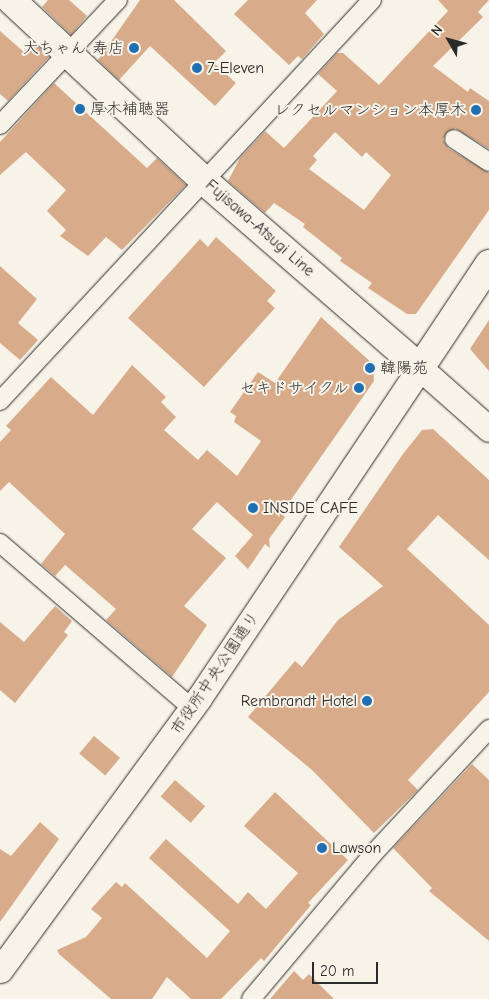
<!DOCTYPE html>
<meta charset="utf-8">
<style>
body{margin:0}
#map{position:relative;width:489px;height:999px;overflow:hidden;background:#f7f3e8;font-family:"Comic Neue","Klee One",sans-serif}
div>[style]{position:absolute}
[style*='--x']{left:calc(var(--x)*1px);top:calc(var(--y)*1px);width:calc(var(--w)*1px);rotate:calc(var(--a)*1deg)}
.building>*{inset:0;background:#d8ac8a;transform-origin:0 0}
.roads{filter:drop-shadow(0 0 1px #2b2b2b) drop-shadow(0 0 1px #2b2b2b)}
.street>*{height:18px;margin:-9px;padding:0 9px;transform-origin:9px;border-radius:9px;background:#f7f3e8}
.secondary>*{height:25px;margin:-12.5px;padding:0 12.5px;transform-origin:12.5px;border-radius:12.5px;background:#f7f3e8}
.primary>*{height:28px;margin:-14px;padding:0 14px;transform-origin:14px;border-radius:14px;background:#f7f3e8}
.dots>*{width:14px;height:14px;translate:-50% -50%;box-sizing:border-box;border:2px solid #f7f3e8;border-radius:50%}
span{translate:-50% -50%;white-space:nowrap;text-align:center;line-height:1.15;-webkit-text-stroke:4px #f7f3e8;paint-order:stroke}
.poi-label{font-size:16px;color:#2b2b2b}
.right{translate:-100% -50%;text-align:right}
.left{translate:0 -50%;text-align:left}
.street-label{font-size:16px;color:#2b2b2b}
.north{position:absolute;left:424px;top:15px;width:50px;height:50px;-webkit-text-stroke:4px #f7f3e8;paint-order:stroke;rotate:308deg;font-size:14px;font-weight:700;line-height:20px;text-align:center;color:#2b2b2b}
.north::after{content:'';display:block;margin:auto;width:18px;height:22px;background:#2b2b2b;clip-path:polygon(50% 0,100% 100%,50% 72%,0 100%)}
.scale{position:absolute;left:312px;top:962px;width:66px;height:22px;box-sizing:border-box;border:2px solid #2b2b2b;border-top:0;padding-left:6px;font-size:15px;line-height:18px;white-space:nowrap;color:#2b2b2b;-webkit-text-stroke:4px #f7f3e8;paint-order:stroke}
</style>
<div id="map">
<div class="building">
<div style="clip-path:polygon(48px 0,69px 0,87px 16px,71px 35px,42px 7px)"></div>
<div style="clip-path:polygon(140px 0,174px 0,226px 51px,214px 63px,236px 83px,215px 106px,150px 46px,119px 80px,98px 60px)"></div>
<div style="clip-path:polygon(248px 0,317px 0,305px 13px,324px 34px,302px 59px,298px 56px,289px 65px,234px 14px)"></div>
<div style="clip-path:polygon(evenodd,438px 0,489px 0,478px 12px,483px 17px,433px 66px,468px 92px,470px 88px,489px 101px,489px 149px,455px 128px,443px 139px,448px 148px,489px 173px,489px 210px,416px 314px,407px 314px,368px 288px,372px 283px,340px 261px,342px 258px,303px 227px,305px 224px,274px 203px,265px 213px,228px 181px,240px 158px,265px 131px,284px 148px,337px 91px,318px 74px,337px 53px,343px 53px,379px 85px,448px 11px,438px 0,335px 132px,362px 157px,366px 152px,391px 175px,364px 210px,309px 169px,317px 160px,313px 156px,335px 132px)"></div>
<div style="clip-path:polygon(0 31px,24px 52px,33px 42px,49px 57px,8px 101px,0 94px)"></div>
<div style="clip-path:polygon(54px 83px,147px 168px,157px 158px,186px 185px,122px 250px,106px 237px,88px 256px,60px 236px,66px 230px,47px 211px,66px 190px,26px 152px,0 175px,0 142px)"></div>
<div style="clip-path:polygon(216px 237px,276px 291px,267px 301px,275px 308px,204px 387px,128px 318px,200px 239px,208px 247px)"></div>
<div style="clip-path:polygon(0 266px,37px 299px,18px 323px,38px 340px,20px 360px,0 343px)"></div>
<div style="clip-path:polygon(321px 317px,373px 364px,374px 381px,281px 514px,285px 517px,269px 539px,270px 548px,265px 544px,248px 569px,235px 556px,253px 535px,217px 502px,192px 529px,226px 558px,184px 606px,207px 625px,172px 677px,106px 620px,116px 609px,65px 565px,55px 576px,41px 564px,65px 534px,9px 482px,0 491px,0 442px,11px 430px,6px 426px,51px 377px,93px 415px,132px 365px,166px 397px,161px 402px,176px 417px,164px 430px,198px 460px,207px 450px,237px 476px,261px 441px,234px 422px,236px 416px,230px 412px,258px 372px,275px 383px)"></div>
<div style="clip-path:polygon(489px 320px,489px 371px,470px 349px)"></div>
<div style="clip-path:polygon(433px 429px,489px 480px,489px 560px,438px 515px,407px 549px,489px 625px,489px 692px,408px 780px,418px 790px,374px 833px,312px 770px,248px 717px,295px 661px,302px 667px,338px 620px,383px 586px,339px 547px,403px 454px,422px 430px)"></div>
<div style="clip-path:polygon(55px 606px,72px 621px,64px 632px,68px 635px,15px 703px,0 690px,0 622px,24px 642px)"></div>
<div style="left:94px;top:736px;width:34px;height:23px;rotate:40deg"></div>
<div style="clip-path:polygon(472px 764px,489px 780px,489px 941px,429px 891px,432px 888px,393px 848px)"></div>
<div style="left:175px;top:780px;width:40px;height:22px;rotate:41deg"></div>
<div style="clip-path:polygon(275px 792px,348px 860px,308px 903px,311px 905px,264px 961px,261px 958px,221px 999px,191px 999px,167px 977px,152px 999px,111px 999px,59px 954px,57px 950px,86px 937px,102px 918px,91px 909px,116px 882px,122px 887px,125px 883px,207px 958px,230px 931px,149px 858px,166px 839px,238px 904px,248px 892px,266px 909px,298px 873px,244px 826px)"></div>
<div style="clip-path:polygon(40px 822px,59px 839px,0 922px,0 849px,11px 856px)"></div>
<div style="clip-path:polygon(294px 971px,303px 980px,309px 974px,334px 999px,270px 999px)"></div>
</div>
<div class="roads">
<div class="street">
<div style="--x:0;--y:125;--w:172;--a:-46.7"></div>
<div style="--x:454;--y:139;--w:42;--a:33.3"></div>
<div style="--x:0;--y:401;--w:547;--a:-47.15"></div>
<div style="--x:0;--y:543;--w:253;--a:40.7"></div>
<div style="--x:251;--y:999;--w:189;--a:-49.9"></div>
<div style="--x:373;--y:854;--w:171;--a:-47.1"></div>
</div>
<div class="secondary">
<div style="--x:0;--y:970;--w:337;--a:-53.8"></div>
<div style="--x:199;--y:698;--w:397;--a:-56.2"></div>
<div style="--x:420;--y:368;--w:92;--a:41.5"></div>
</div>
<div class="primary">
<div style="--x:11;--y:0;--w:262;--a:43.1"></div>
<div style="--x:202;--y:179;--w:289;--a:40.9"></div>
<div style="--x:420;--y:368;--w:125;--a:-56.4"></div>
</div>
</div>
<div class="dots">
<div style="left:134px;top:48px;background:#1f6fb2"></div>
<div style="left:197px;top:68px;background:#1f6fb2"></div>
<div style="left:80px;top:109px;background:#1f6fb2"></div>
<div style="left:476px;top:110px;background:#1f6fb2"></div>
<div style="left:370px;top:368px;background:#1f6fb2"></div>
<div style="left:359px;top:388px;background:#1f6fb2"></div>
<div style="left:253px;top:508px;background:#1f6fb2"></div>
<div style="left:367px;top:701px;background:#1f6fb2"></div>
<div style="left:322px;top:848px;background:#1f6fb2"></div>
</div>
<div class="poi-label">
<span class="right" style="left:124px;top:48px">大ちゃん 寿店</span>
<span class="left" style="left:207px;top:68px">7-Eleven</span>
<span class="left" style="left:90px;top:109px">厚木補聴器</span>
<span class="right" style="left:466px;top:110px">レクセルマンション本厚木</span>
<span class="left" style="left:380px;top:368px">韓陽苑</span>
<span class="right" style="left:349px;top:388px">セキドサイクル</span>
<span class="left" style="left:263px;top:508px">INSIDE CAFE</span>
<span class="right" style="left:357px;top:701px">Rembrandt Hotel</span>
<span class="left" style="left:332px;top:848px">Lawson</span>
</div>
<div class="street-label">
<span style="left:260px;top:228px;rotate:41deg">Fujisawa-Atsugi Line</span>
<span style="left:215px;top:673px;rotate:-56deg">市役所中央公園通り</span>
</div>
<div class="north">N</div>
<div class="scale">20 m</div>
</div>
